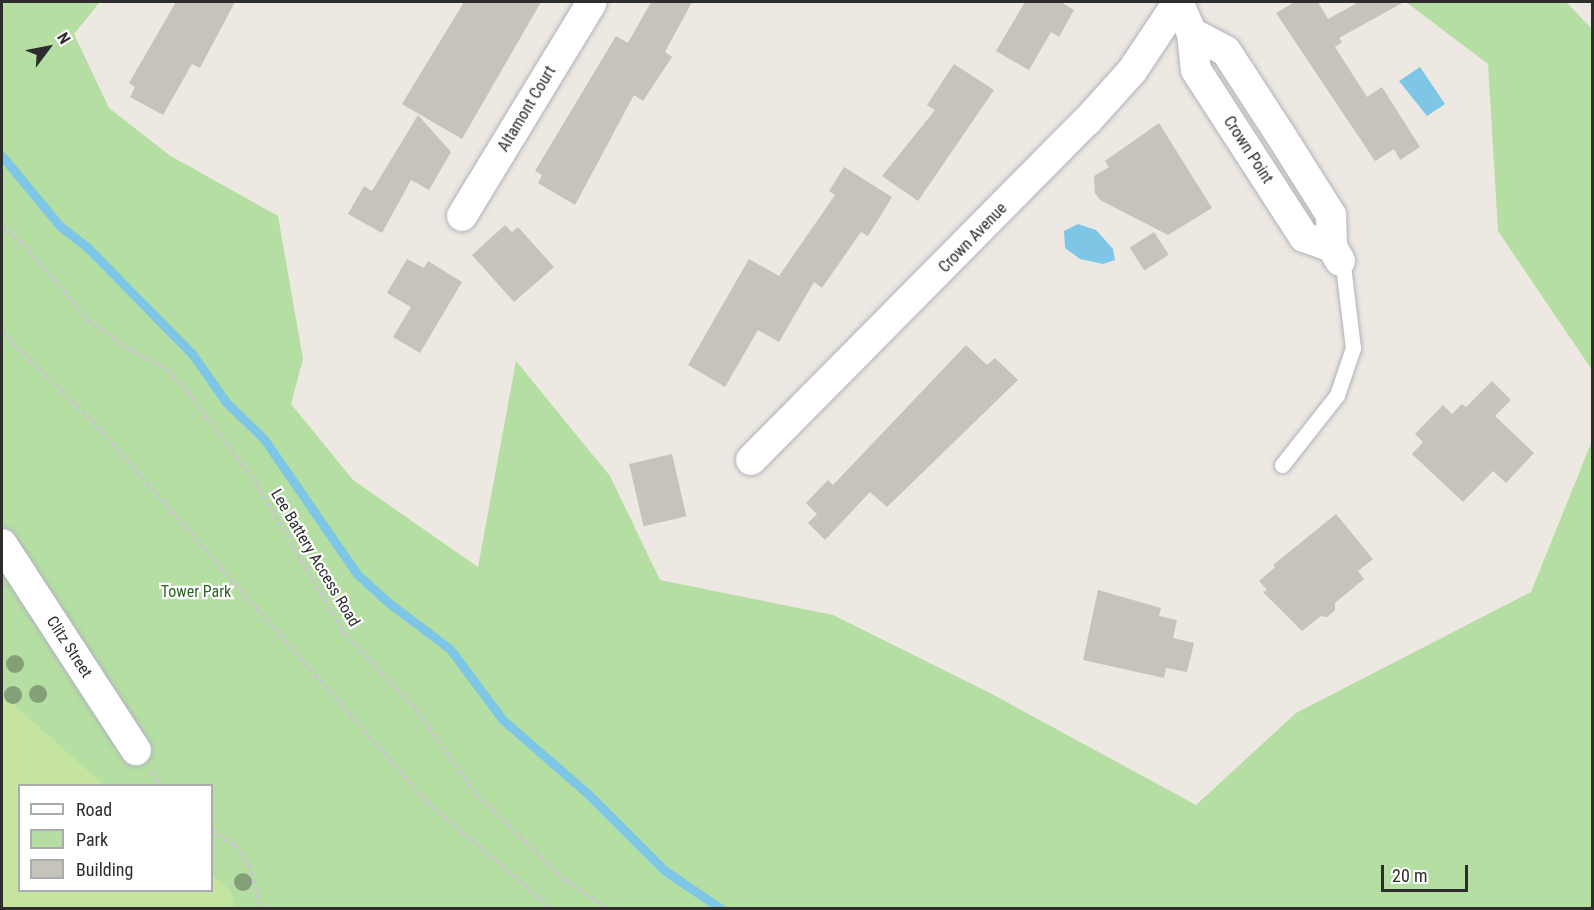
<!DOCTYPE html>
<style>
body{margin:0}
#map{position:relative;width:1594px;height:910px;overflow:hidden;background:#ede8e1;font-family:"Roboto Condensed",sans-serif}
div>[style]{position:absolute}
[style*='--x']{left:calc(var(--x)*1px);top:calc(var(--y)*1px);width:calc(var(--w)*1px);rotate:calc(var(--a)*1deg)}
.green>*{inset:0;background:#b5dea3}
.pitch>*{inset:0;background:#c5e4a0}
.water>*{inset:0;background:#7ec6e5}
.stream>*{height:9px;margin:-4.5px;padding:0 4.5px;transform-origin:4.5px;border-radius:4.5px;background:#7ec6e5}
.building>*{inset:0;background:#c6c2bc;transform-origin:0 0}
.path>*{height:4px;margin-top:-2px;transform-origin:0;background:repeating-linear-gradient(90deg,#c8c8c8 0 4.5px,transparent 0 7.5px)}
.roads{filter:drop-shadow(0 0 2px #b1b2bc) drop-shadow(0 0 2px #b1b2bc)}
.lane>*{height:15px;margin:-7.5px;padding:0 7.5px;transform-origin:7.5px;border-radius:7.5px;background:#fff}
.street>*{height:30px;margin:-15px;padding:0 15px;transform-origin:15px;border-radius:15px;background:#fff}
.trees>*{width:18px;height:18px;margin:-9px;border-radius:50%;background:#84a078}
span{translate:-50% -50%;white-space:nowrap;text-align:center;line-height:1.15;-webkit-text-stroke:4.5px #fff;paint-order:stroke}
.street-label{font-size:16px;color:#2d2d2d}
.park-label{font-size:16px;color:#2e6522}
.frame{position:absolute;inset:0;border:3px solid #2d2d2d;pointer-events:none}
.legend{position:absolute;left:18px;top:784px;width:195px;height:108px;box-sizing:border-box;background:#fff;border:2px solid #ababab;margin:0;padding:8px 10px;list-style:none;font-size:18px;color:#2d2d2d}
.legend li{display:flex;align-items:center;gap:12px;height:30px}
.legend b{width:30px;border:2px solid #ababab}
.north{position:absolute;left:18px;top:18px;width:60px;height:60px;-webkit-text-stroke:4px #fff;paint-order:stroke;rotate:58deg;font-size:16px;font-weight:700;line-height:24px;text-align:center;color:#2d2d2d}
.north::after{content:'';display:block;margin:auto;width:21px;height:27px;background:#2d2d2d;clip-path:polygon(50% 0,100% 100%,50% 72%,0 100%)}
.scale{position:absolute;left:1381px;top:865px;width:87px;height:27px;box-sizing:border-box;border:3px solid #2d2d2d;border-top:0;padding-left:8px;font-size:18px;line-height:21px;white-space:nowrap;color:#2d2d2d;-webkit-text-stroke:4px #fff;paint-order:stroke}
</style>
<div id="map">
<div class="green">
<div style="clip-path:polygon(evenodd,2px 2px,100px 2px,74px 34px,109px 108px,169px 155px,278px 216px,303px 359px,291px 404px,353px 480px,478px 567px,516px 361px,610px 476px,660px 580px,833px 615px,990px 693px,1196px 805px,1296px 713px,1531px 592px,1592px 441px,1592px 908px,2px 908px,2px 2px,20px 786px,212px 786px,212px 890px,20px 890px,20px 786px)"></div>
<div style="clip-path:polygon(1406px 2px,1566px 2px,1592px 29px,1592px 370px,1498px 231px,1488px 64px)"></div>
</div>
<div class="pitch">
<div style="clip-path:polygon(2px 694px,104px 785px,20px 786px,20px 890px,212px 890px,212px 875px,231px 891px,234px 908px,2px 908px)"></div>
</div>
<div class="water">
<div style="clip-path:polygon(1420px 67px,1445px 104px,1427px 116px,1399px 81px)"></div>
<div style="clip-path:polygon(1078px 224px,1096px 230px,1113px 249px,1115px 260px,1103px 264px,1080px 259px,1065px 248px,1064px 231px)"></div>
</div>
<div class="stream">
<div style="--x:2;--y:156;--w:91;--a:50.4"></div>
<div style="--x:60;--y:226;--w:36;--a:38"></div>
<div style="--x:88;--y:248;--w:150;--a:45.5"></div>
<div style="--x:193;--y:355;--w:57;--a:54.9"></div>
<div style="--x:226;--y:402;--w:53;--a:44.2"></div>
<div style="--x:264;--y:439;--w:164;--a:55.4"></div>
<div style="--x:357;--y:574;--w:43;--a:42.2"></div>
<div style="--x:389;--y:603;--w:76;--a:37"></div>
<div style="--x:450;--y:649;--w:89;--a:53.3"></div>
<div style="--x:503;--y:720;--w:113;--a:41"></div>
<div style="--x:588;--y:794;--w:107;--a:45"></div>
<div style="--x:664;--y:870;--w:68;--a:34.2"></div>
</div>
<div class="building">
<div style="clip-path:polygon(176px 2px,235px 2px,200px 68px,192px 64px,163px 115px,130px 97px,135px 87px,129px 83px)"></div>
<div style="clip-path:polygon(464px 2px,541px 2px,462px 139px,402px 104px)"></div>
<div style="clip-path:polygon(651px 2px,692px 2px,665px 52px,672px 57px,643px 101px,634px 95px,575px 205px,538px 183px,542px 175px,535px 171px,616px 36px,628px 43px)"></div>
<div style="clip-path:polygon(1025px 2px,1061px 2px,1074px 10px,1059px 37px,1051px 32px,1029px 70px,996px 51px)"></div>
<div style="clip-path:polygon(1295px 2px,1318px 2px,1328px 19px,1359px 2px,1404px 2px,1339px 38px,1342px 42px,1335px 47px,1367px 97px,1382px 87px,1420px 147px,1400px 160px,1394px 149px,1375px 161px,1276px 13px)"></div>
<div style="clip-path:polygon(954px 64px,994px 90px,918px 201px,882px 176px,935px 110px,927px 105px)"></div>
<div style="clip-path:polygon(418px 115px,451px 152px,429px 190px,411px 180px,382px 233px,348px 214px,364px 186px,372px 191px)"></div>
<div style="clip-path:polygon(1159px 123px,1212px 208px,1168px 235px,1100px 200px,1095px 193px,1094px 176px,1109px 167px,1105px 161px)"></div>
<div style="clip-path:polygon(844px 167px,892px 197px,868px 236px,861px 232px,822px 288px,814px 282px,779px 342px,758px 330px,725px 387px,688px 365px,749px 259px,779px 276px,835px 195px,829px 191px)"></div>
<div style="clip-path:polygon(505px 225px,512px 232px,518px 227px,554px 267px,514px 302px,472px 255px)"></div>
<div style="left:1154px;top:232px;width:27px;height:29px;rotate:57deg"></div>
<div style="clip-path:polygon(407px 259px,424px 268px,428px 261px,462px 282px,420px 353px,393px 337px,411px 307px,387px 293px)"></div>
<div style="clip-path:polygon(966px 345px,987px 365px,995px 358px,1018px 380px,887px 507px,870px 492px,825px 540px,808px 523px,817px 514px,806px 503px,828px 480px,833px 485px)"></div>
<div style="clip-path:polygon(1492px 381px,1511px 400px,1495px 416px,1534px 453px,1506px 483px,1493px 471px,1463px 502px,1412px 454px,1423px 442px,1415px 434px,1443px 405px,1452px 414px,1462px 404px,1466px 407px)"></div>
<div style="left:672px;top:454px;width:64px;height:44px;rotate:77deg"></div>
<div style="clip-path:polygon(1336px 514px,1373px 559px,1358px 571px,1364px 579px,1335px 603px,1335px 610px,1327px 617px,1321px 616px,1302px 631px,1263px 592px,1267px 590px,1259px 581px,1275px 567px,1273px 565px)"></div>
<div style="clip-path:polygon(1098px 590px,1161px 608px,1159px 616px,1177px 620px,1173px 638px,1194px 643px,1187px 672px,1166px 668px,1164px 678px,1083px 660px)"></div>
</div>
<div class="path">
<div style="--x:2;--y:226;--w:29;--a:41"></div>
<div style="--x:24;--y:245;--w:99;--a:49.5"></div>
<div style="--x:88;--y:320;--w:48;--a:35.7"></div>
<div style="--x:127;--y:348;--w:47;--a:28.2"></div>
<div style="--x:168;--y:370;--w:28;--a:48"></div>
<div style="--x:187;--y:391;--w:115;--a:53.1"></div>
<div style="--x:256;--y:483;--w:175;--a:59.5"></div>
<div style="--x:345;--y:634;--w:103;--a:46.6"></div>
<div style="--x:416;--y:709;--w:104;--a:54.8"></div>
<div style="--x:476;--y:794;--w:124;--a:44"></div>
<div style="--x:565;--y:880;--w:50;--a:34.3"></div>
<div style="--x:2;--y:332;--w:134;--a:44.7"></div>
<div style="--x:97;--y:426;--w:500;--a:48.73"></div>
<div style="--x:427;--y:802;--w:163;--a:40.5"></div>
<div style="--x:152;--y:772;--w:18;--a:52"></div>
<div style="--x:212;--y:830;--w:27;--a:33"></div>
<div style="--x:235;--y:845;--w:24;--a:55"></div>
<div style="--x:249;--y:865;--w:45;--a:74.4"></div>
</div>
<div class="roads">
<div class="lane">
<div style="--x:1282;--y:465;--w:89;--a:-51.8"></div>
<div style="--x:1337;--y:395;--w:50;--a:-71.2"></div>
<div style="--x:1353;--y:348;--w:84;--a:-96.9"></div>
</div>
<div class="street">
<div style="--x:1178;--y:2;--w:34;--a:66"></div>
<div style="--x:1192;--y:33;--w:37;--a:84"></div>
<div style="--x:1196;--y:70;--w:199;--a:57.1"></div>
<div style="--x:1304;--y:237;--w:30;--a:20"></div>
<div style="--x:1192;--y:33;--w:38;--a:28"></div>
<div style="--x:1226;--y:51;--w:99;--a:57"></div>
<div style="--x:1280;--y:134;--w:96;--a:57.8"></div>
<div style="--x:1331;--y:215;--w:32;--a:88"></div>
<div style="--x:1332;--y:247;--w:16;--a:60"></div>
<div style="--x:462;--y:216;--w:250;--a:-58.7"></div>
<div style="--x:751;--y:460;--w:477;--a:-45.3"></div>
<div style="--x:1087;--y:121;--w:67;--a:-48"></div>
<div style="--x:1132;--y:71;--w:83;--a:-56.3"></div>
<div style="--x:2;--y:544;--w:246;--a:57"></div>
</div>
</div>
<div class="trees">
<div style="left:15px;top:664px"></div>
<div style="left:38px;top:694px"></div>
<div style="left:13px;top:695px"></div>
<div style="left:243px;top:882px"></div>
</div>
<div class="street-label">
<span style="left:527px;top:109px;rotate:-59deg">Altamont Court</span>
<span style="left:1248px;top:150px;rotate:57deg">Crown Point</span>
<span style="left:973px;top:238px;rotate:-46deg">Crown Avenue</span>
<span style="left:315px;top:558px;rotate:59deg">Lee Battery Access Road</span>
<span style="left:69px;top:647px;rotate:57deg">Clitz Street</span>
</div>
<div class="park-label">
<span style="left:196px;top:592px">Tower Park</span>
</div>
<div class="frame"></div>
<ul class="legend">
<li><b style="height:8px;background:#fff"></b>Road</li>
<li><b style="height:16px;background:#b5dea3"></b>Park</li>
<li><b style="height:16px;background:#c6c2bc"></b>Building</li>
</ul>
<div class="north">N</div>
<div class="scale">20 m</div>
</div>
